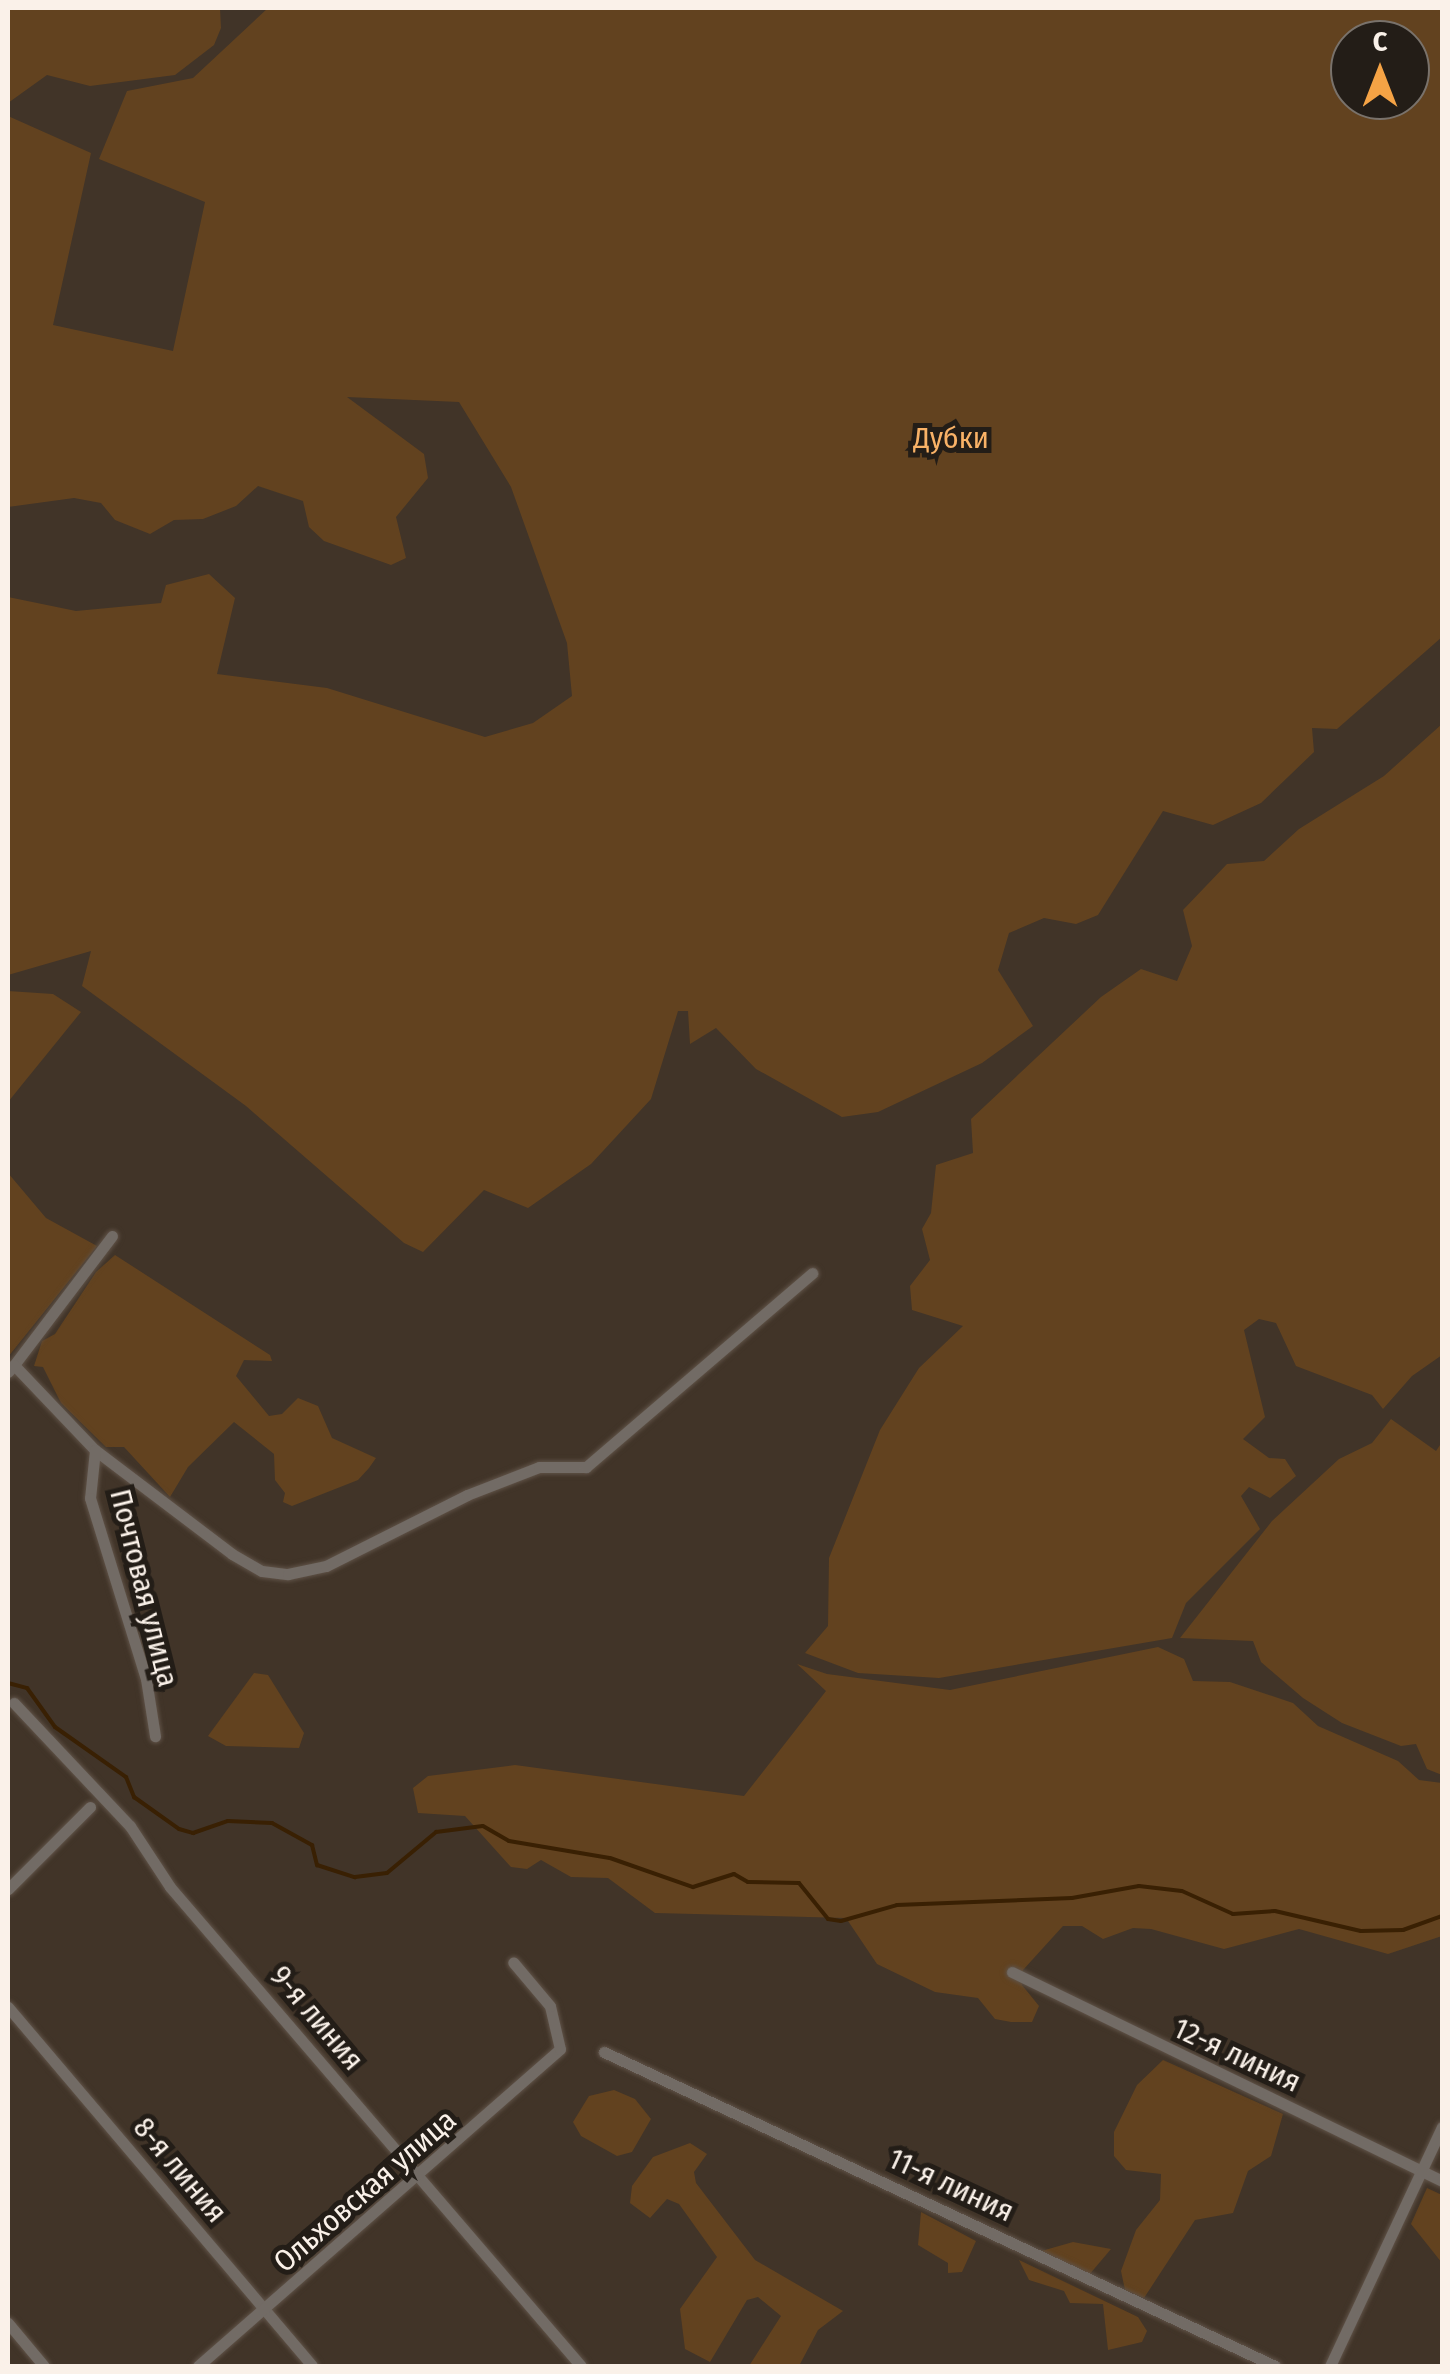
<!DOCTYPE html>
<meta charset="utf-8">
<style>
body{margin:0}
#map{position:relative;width:1450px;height:2374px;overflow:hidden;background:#413428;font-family:"Fira Sans Condensed",sans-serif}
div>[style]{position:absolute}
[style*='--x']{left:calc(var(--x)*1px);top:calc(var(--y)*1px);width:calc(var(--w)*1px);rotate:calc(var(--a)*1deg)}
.green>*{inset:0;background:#62421f}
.stream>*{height:4px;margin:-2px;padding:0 2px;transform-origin:2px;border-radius:2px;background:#392003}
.roads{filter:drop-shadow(0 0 2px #5f5247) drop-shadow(0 0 2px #5f5247)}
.street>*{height:11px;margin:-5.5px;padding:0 5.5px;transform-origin:5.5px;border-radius:5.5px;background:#726b65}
span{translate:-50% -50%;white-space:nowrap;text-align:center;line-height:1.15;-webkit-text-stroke:10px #231d17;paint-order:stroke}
.park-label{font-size:30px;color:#f9b267}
.street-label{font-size:30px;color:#faf1e9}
.frame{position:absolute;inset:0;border:10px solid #faf1e9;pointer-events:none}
.north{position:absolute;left:1330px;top:20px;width:100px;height:100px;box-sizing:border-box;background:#231d17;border:2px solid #79726b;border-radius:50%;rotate:0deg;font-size:28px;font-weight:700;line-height:40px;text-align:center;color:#faf1e9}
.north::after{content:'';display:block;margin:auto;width:35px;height:45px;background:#f5a345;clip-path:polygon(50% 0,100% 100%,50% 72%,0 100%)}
</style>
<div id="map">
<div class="green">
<div style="clip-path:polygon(8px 8px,220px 8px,221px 28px,214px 45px,175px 75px,90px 86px,47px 75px,8px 103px)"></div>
<div style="clip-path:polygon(evenodd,268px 8px,1442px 8px,1442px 637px,1337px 729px,1312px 728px,1314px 752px,1261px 803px,1213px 825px,1163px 811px,1098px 915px,1076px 924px,1044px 918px,1009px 933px,998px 970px,1033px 1026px,982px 1063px,878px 1112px,842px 1117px,756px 1069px,716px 1028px,690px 1044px,688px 1011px,678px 1011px,651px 1099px,591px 1164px,528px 1208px,484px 1190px,423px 1252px,404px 1243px,246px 1106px,82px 986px,91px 951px,8px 975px,8px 597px,76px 611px,161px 603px,166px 585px,209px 574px,235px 598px,217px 674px,327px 688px,485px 737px,533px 723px,572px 696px,567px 643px,511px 487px,459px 402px,347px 397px,424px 454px,428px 478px,396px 517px,406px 558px,391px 565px,324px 541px,309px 527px,303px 501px,258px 486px,236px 506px,203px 519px,174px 520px,150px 534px,115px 520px,101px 503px,74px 498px,8px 507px,8px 116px,91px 153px,53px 325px,173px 351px,205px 202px,99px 159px,127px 91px,193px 78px,268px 8px,1350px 40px,1410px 40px,1410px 100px,1350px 100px,1350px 40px)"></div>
<div style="clip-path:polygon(1442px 724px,1442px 1355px,1412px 1376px,1383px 1409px,1372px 1395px,1296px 1366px,1276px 1323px,1259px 1319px,1244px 1330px,1265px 1417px,1243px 1439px,1269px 1458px,1285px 1459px,1296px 1476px,1270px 1498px,1249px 1487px,1241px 1496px,1260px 1529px,1186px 1603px,1172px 1638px,939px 1678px,858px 1673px,805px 1653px,828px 1626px,829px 1558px,880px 1430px,919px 1368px,963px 1326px,912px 1310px,910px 1286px,930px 1260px,922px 1229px,931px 1213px,936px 1165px,973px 1153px,971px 1119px,1101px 997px,1141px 969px,1177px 981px,1192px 946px,1183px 910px,1227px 864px,1264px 861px,1299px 829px,1384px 776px)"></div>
<div style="clip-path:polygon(8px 991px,53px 994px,81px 1012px,8px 1102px)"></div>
<div style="clip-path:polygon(8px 1173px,46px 1218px,97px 1246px,8px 1357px)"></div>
<div style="clip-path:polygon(115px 1255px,270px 1355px,272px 1361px,244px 1360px,236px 1376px,269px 1416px,282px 1414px,298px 1398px,318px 1406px,332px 1438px,376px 1458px,369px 1468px,358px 1480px,292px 1506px,283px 1502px,285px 1493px,275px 1480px,274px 1454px,234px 1422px,188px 1467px,170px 1497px,124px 1447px,106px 1447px,61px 1403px,43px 1367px,34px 1366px,42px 1341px,55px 1334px,96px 1272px)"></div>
<div style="clip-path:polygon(1391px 1419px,1436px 1451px,1442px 1442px,1442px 1775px,1427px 1769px,1416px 1744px,1401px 1746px,1342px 1723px,1303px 1698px,1261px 1662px,1253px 1641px,1180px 1638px,1272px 1521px,1339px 1459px,1372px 1443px)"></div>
<div style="clip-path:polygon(1158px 1647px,1184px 1659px,1193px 1681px,1230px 1682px,1293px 1703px,1318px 1726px,1398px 1761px,1419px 1780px,1442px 1783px,1442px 1936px,1388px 1954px,1299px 1929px,1224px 1949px,1151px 1929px,1133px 1928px,1103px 1939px,1082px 1926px,1063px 1926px,1023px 1970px,1022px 1985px,1039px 2006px,1032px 2022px,1011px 2022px,995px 2019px,978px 1998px,935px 1992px,877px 1964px,846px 1918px,655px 1913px,608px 1878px,571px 1877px,541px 1860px,527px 1869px,511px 1867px,465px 1816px,418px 1813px,413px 1788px,428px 1776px,515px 1765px,744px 1796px,826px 1691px,797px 1664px,827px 1674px,950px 1690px)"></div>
<div style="clip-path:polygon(254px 1673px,268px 1675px,304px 1733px,299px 1748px,226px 1746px,208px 1736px)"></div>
<div style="clip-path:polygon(1163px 2060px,1283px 2114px,1271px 2156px,1248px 2171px,1233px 2213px,1195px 2220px,1144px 2298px,1125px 2290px,1121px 2271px,1136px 2230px,1160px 2200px,1161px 2174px,1126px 2170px,1114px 2156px,1114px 2132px,1137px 2085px)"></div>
<div style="clip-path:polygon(614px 2090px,635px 2099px,651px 2119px,632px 2152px,617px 2156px,581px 2136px,573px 2122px,589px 2096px)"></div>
<div style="clip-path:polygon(690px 2143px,707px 2154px,694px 2172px,696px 2183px,755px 2260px,843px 2311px,818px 2330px,799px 2366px,749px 2366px,781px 2316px,758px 2297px,747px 2300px,710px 2362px,685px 2349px,680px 2309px,717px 2257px,679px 2204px,667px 2199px,650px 2218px,630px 2203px,632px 2186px,653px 2157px)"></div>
<div style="clip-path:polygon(1427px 2188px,1442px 2195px,1442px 2263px,1411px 2224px)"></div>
<div style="clip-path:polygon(921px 2212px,976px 2241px,962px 2272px,948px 2273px,948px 2263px,918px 2245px)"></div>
<div style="clip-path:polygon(1073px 2242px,1111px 2249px,1089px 2275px,1031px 2254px)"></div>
<div style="clip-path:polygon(1019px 2260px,1138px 2317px,1147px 2331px,1142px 2342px,1108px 2350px,1103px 2304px,1070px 2303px,1064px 2291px,1029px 2280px)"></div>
</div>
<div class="stream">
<div style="--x:8;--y:1683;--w:20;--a:15"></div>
<div style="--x:27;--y:1688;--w:48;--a:54.3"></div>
<div style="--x:55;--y:1727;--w:87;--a:35.2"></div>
<div style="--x:126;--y:1777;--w:22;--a:68"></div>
<div style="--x:134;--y:1797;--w:55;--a:35.4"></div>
<div style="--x:179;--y:1829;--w:15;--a:16"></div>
<div style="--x:193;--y:1833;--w:37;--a:-19"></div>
<div style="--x:228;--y:1821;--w:44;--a:2.6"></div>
<div style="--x:272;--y:1823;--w:46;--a:28.8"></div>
<div style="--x:312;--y:1845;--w:21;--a:76"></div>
<div style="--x:317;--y:1865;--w:40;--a:18"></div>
<div style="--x:355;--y:1877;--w:32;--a:-7"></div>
<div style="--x:387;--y:1873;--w:64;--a:-39.9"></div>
<div style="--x:436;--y:1832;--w:47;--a:-7.3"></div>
<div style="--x:483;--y:1826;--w:30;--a:30"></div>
<div style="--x:509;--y:1841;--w:102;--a:9.6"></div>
<div style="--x:610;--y:1858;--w:88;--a:19.3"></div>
<div style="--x:693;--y:1887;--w:43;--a:-17.6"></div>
<div style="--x:734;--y:1874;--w:16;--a:30"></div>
<div style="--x:748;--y:1882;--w:51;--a:1.1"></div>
<div style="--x:799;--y:1883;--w:46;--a:51.1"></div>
<div style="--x:828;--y:1919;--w:13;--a:9"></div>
<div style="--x:841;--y:1921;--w:58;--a:-15.9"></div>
<div style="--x:897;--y:1905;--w:175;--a:-2.3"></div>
<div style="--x:1072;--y:1898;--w:68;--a:-10.2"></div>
<div style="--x:1139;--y:1886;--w:43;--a:6.6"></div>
<div style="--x:1182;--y:1891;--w:56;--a:24.3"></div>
<div style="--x:1233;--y:1914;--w:42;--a:-4.1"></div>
<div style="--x:1275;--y:1911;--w:88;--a:13.1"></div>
<div style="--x:1361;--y:1931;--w:42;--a:-1.4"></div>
<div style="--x:1403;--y:1930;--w:41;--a:-19.7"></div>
</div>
<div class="roads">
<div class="street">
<div style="--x:14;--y:1365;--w:162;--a:-52.8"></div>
<div style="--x:8;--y:1372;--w:9;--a:-49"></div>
<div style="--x:14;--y:1365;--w:117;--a:46.4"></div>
<div style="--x:95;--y:1450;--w:172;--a:37.2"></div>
<div style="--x:232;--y:1554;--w:34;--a:30"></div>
<div style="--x:262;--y:1571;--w:26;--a:7"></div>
<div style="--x:288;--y:1574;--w:39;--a:-12"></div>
<div style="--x:326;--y:1566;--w:158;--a:-26.7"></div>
<div style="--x:467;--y:1495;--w:77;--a:-21.3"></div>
<div style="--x:539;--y:1467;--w:47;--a:0"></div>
<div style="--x:586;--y:1467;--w:298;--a:-40.6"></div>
<div style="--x:95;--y:1450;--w:48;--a:95.9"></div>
<div style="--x:90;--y:1498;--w:189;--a:72.8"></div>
<div style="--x:146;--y:1679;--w:58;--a:81"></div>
<div style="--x:14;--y:1703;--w:169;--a:46.7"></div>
<div style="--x:130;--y:1826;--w:73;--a:56.7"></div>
<div style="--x:170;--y:1887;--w:631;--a:49.37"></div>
<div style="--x:8;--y:1889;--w:116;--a:-45"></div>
<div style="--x:1012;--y:1972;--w:478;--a:25.9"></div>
<div style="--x:8;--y:2007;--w:470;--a:49.7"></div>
<div style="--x:604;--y:2052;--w:741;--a:25.08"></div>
<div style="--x:8;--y:2323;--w:56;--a:50.1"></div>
<div style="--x:198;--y:2366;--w:481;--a:-41.2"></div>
<div style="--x:560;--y:2049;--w:44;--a:-103.1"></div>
<div style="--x:550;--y:2006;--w:57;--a:-130.1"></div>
<div style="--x:1330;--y:2366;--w:264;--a:-64.9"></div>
</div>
</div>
<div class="park-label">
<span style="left:951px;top:438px">Дубки</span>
</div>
<div class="street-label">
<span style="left:144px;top:1588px;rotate:76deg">Почтовая улица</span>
<span style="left:317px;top:2018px;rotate:50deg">9-я линия</span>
<span style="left:1237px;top:2055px;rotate:25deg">12-я линия</span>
<span style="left:180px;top:2170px;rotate:50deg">8-я линия</span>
<span style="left:951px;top:2185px;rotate:25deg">11-я линия</span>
<span style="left:365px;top:2191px;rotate:-41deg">Ольховская улица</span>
</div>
<div class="frame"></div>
<div class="north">С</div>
</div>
